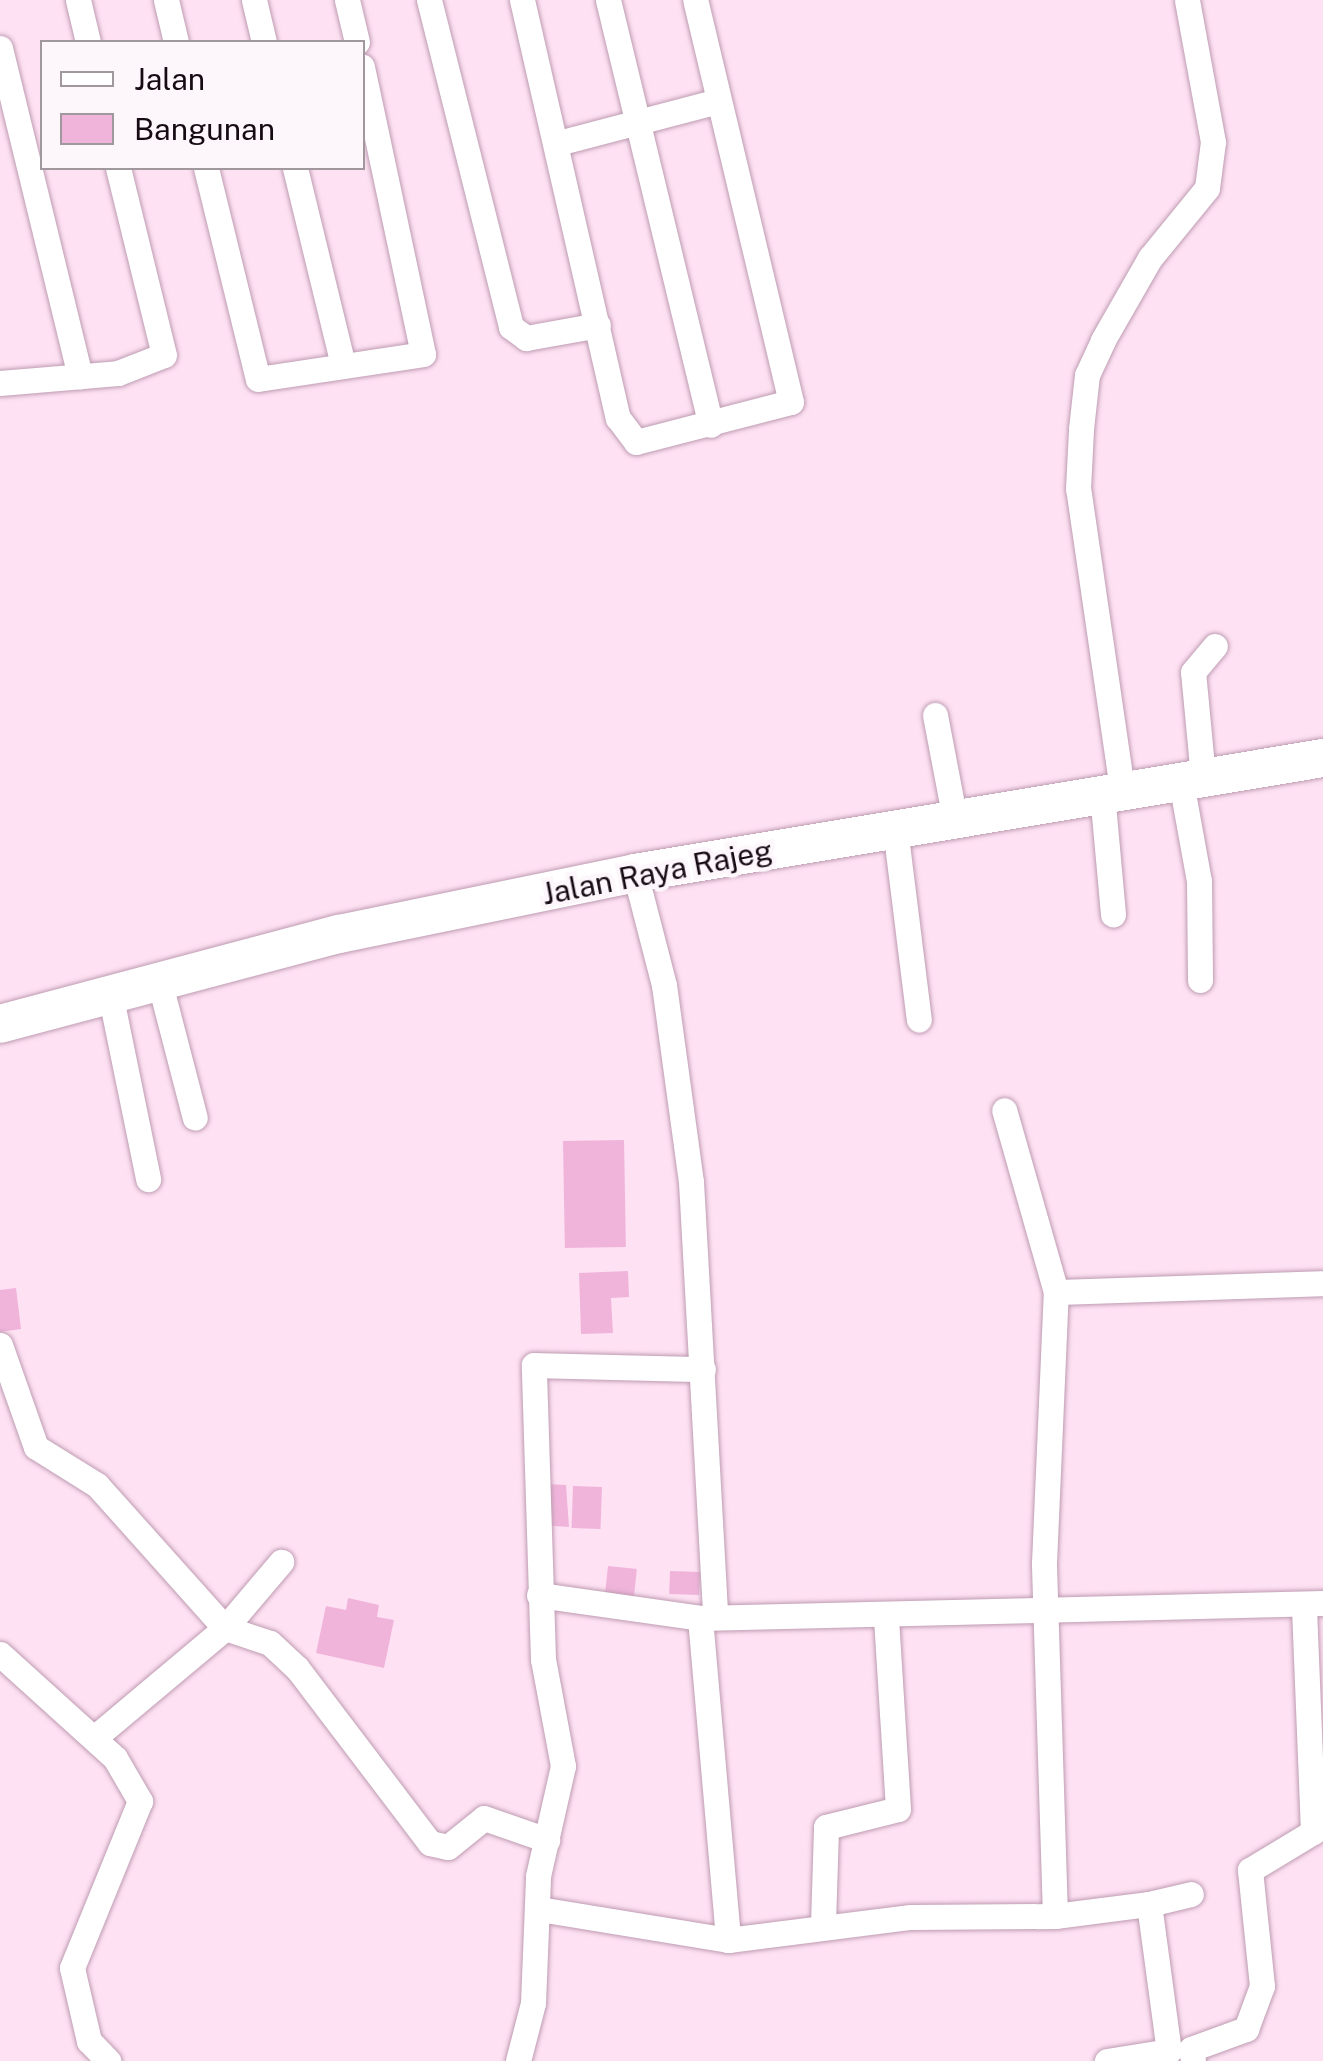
<!DOCTYPE html>
<style>
body{margin:0}
#map{position:relative;width:1323px;height:2061px;overflow:hidden;background:#fee1f3;font-family:"Public Sans",sans-serif}
div>[style]{position:absolute}
[style*='--x']{left:calc(var(--x)*1px);top:calc(var(--y)*1px);width:calc(var(--w)*1px);rotate:calc(var(--a)*1deg)}
.building>*{inset:0;background:#f0b4db;transform-origin:0 0}
.roads{filter:drop-shadow(0 0 2px #be9cb2) drop-shadow(0 0 2px #be9cb2)}
.minor>*{height:25px;margin:-12.5px;padding:0 12.5px;transform-origin:12.5px;border-radius:12.5px;background:#fff}
.secondary>*{height:38px;margin:-19px;padding:0 19px;transform-origin:19px;border-radius:19px;background:#fff}
span{translate:-50% -50%;white-space:nowrap;text-align:center;line-height:1.15;-webkit-text-stroke:9px #fdf6fa;paint-order:stroke}
.street-label{font-size:30px;color:#170b13}
.legend{position:absolute;left:40px;top:40px;width:325px;height:130px;box-sizing:border-box;background:#fdf6fa;border:2px solid #a1989e;margin:0;padding:12px 18px;list-style:none;font-size:30px;color:#170b13}
.legend li{display:flex;align-items:center;gap:20px;height:50px}
.legend b{width:50px;border:2px solid #a1989e}
</style>
<div id="map">
<div class="building">
<div style="left:624px;top:1140px;width:107px;height:61px;rotate:89deg"></div>
<div style="clip-path:polygon(628px 1271px,629px 1297px,611px 1298px,613px 1333px,581px 1334px,579px 1273px)"></div>
<div style="clip-path:polygon(16px 1288px,21px 1329px,0 1332px,0 1290px)"></div>
<div style="clip-path:polygon(543px 1484px,566px 1485px,569px 1527px,539px 1525px)"></div>
<div style="left:573px;top:1486px;width:29px;height:42px;rotate:2deg"></div>
<div style="left:608px;top:1566px;width:29px;height:32px;rotate:6deg"></div>
<div style="left:670px;top:1571px;width:30px;height:23px;rotate:2deg"></div>
<div style="clip-path:polygon(348px 1598px,379px 1605px,377px 1617px,394px 1620px,384px 1668px,316px 1653px,326px 1606px,346px 1610px)"></div>
</div>
<div class="roads">
<div class="minor">
<div style="--x:78;--y:0;--w:43;--a:76.6"></div>
<div style="--x:166;--y:0;--w:43;--a:76.6"></div>
<div style="--x:254;--y:0;--w:43;--a:76.6"></div>
<div style="--x:347;--y:0;--w:43;--a:76.6"></div>
<div style="--x:429;--y:0;--w:337;--a:75.9"></div>
<div style="--x:511;--y:327;--w:19;--a:36"></div>
<div style="--x:526;--y:338;--w:73;--a:-10.2"></div>
<div style="--x:522;--y:0;--w:429;--a:77.1"></div>
<div style="--x:618;--y:418;--w:30;--a:53"></div>
<div style="--x:636;--y:442;--w:160;--a:-14.5"></div>
<div style="--x:791;--y:402;--w:413;--a:-103.4"></div>
<div style="--x:608;--y:0;--w:437;--a:76.4"></div>
<div style="--x:0;--y:48;--w:338;--a:76.3"></div>
<div style="--x:558;--y:143;--w:165;--a:-14.7"></div>
<div style="--x:206;--y:168;--w:217;--a:76.2"></div>
<div style="--x:258;--y:379;--w:167;--a:-8.6"></div>
<div style="--x:423;--y:354;--w:294;--a:-102"></div>
<div style="--x:295;--y:168;--w:199;--a:76.3"></div>
<div style="--x:0;--y:383;--w:118;--a:-4.8"></div>
<div style="--x:118;--y:373;--w:49;--a:-21.4"></div>
<div style="--x:164;--y:355;--w:193;--a:-103.8"></div>
<div style="--x:935;--y:715;--w:102;--a:79.2"></div>
<div style="--x:1203;--y:777;--w:105;--a:-95.4"></div>
<div style="--x:1193;--y:672;--w:34;--a:-50"></div>
<div style="--x:1181;--y:782;--w:101;--a:79.7"></div>
<div style="--x:1199;--y:881;--w:99;--a:89.4"></div>
<div style="--x:1122;--y:789;--w:303;--a:-98.3"></div>
<div style="--x:1078;--y:489;--w:60;--a:-87.1"></div>
<div style="--x:1081;--y:429;--w:54;--a:-83.7"></div>
<div style="--x:1087;--y:375;--w:38;--a:-65"></div>
<div style="--x:1103;--y:340;--w:95;--a:-60.2"></div>
<div style="--x:1150;--y:258;--w:90;--a:-50.8"></div>
<div style="--x:1207;--y:188;--w:46;--a:-82.6"></div>
<div style="--x:1213;--y:142;--w:144;--a:-100.4"></div>
<div style="--x:1102;--y:793;--w:122;--a:84.8"></div>
<div style="--x:895;--y:828;--w:193;--a:82.9"></div>
<div style="--x:635;--y:873;--w:116;--a:75.5"></div>
<div style="--x:664;--y:985;--w:199;--a:82.2"></div>
<div style="--x:691;--y:1182;--w:435;--a:86.8"></div>
<div style="--x:160;--y:984;--w:138;--a:75.4"></div>
<div style="--x:111;--y:998;--w:185;--a:78.4"></div>
<div style="--x:1056;--y:1292;--w:267;--a:-1.9"></div>
<div style="--x:0;--y:1345;--w:108;--a:70.6"></div>
<div style="--x:36;--y:1447;--w:72;--a:31.9"></div>
<div style="--x:97;--y:1485;--w:192;--a:48.2"></div>
<div style="--x:225;--y:1628;--w:87;--a:-49.7"></div>
<div style="--x:539;--y:1595;--w:163;--a:8.1"></div>
<div style="--x:700;--y:1618;--w:623;--a:-1.38"></div>
<div style="--x:700;--y:1618;--w:323;--a:85"></div>
<div style="--x:728;--y:1940;--w:184;--a:-7.2"></div>
<div style="--x:911;--y:1917;--w:144;--a:-0.4"></div>
<div style="--x:1055;--y:1916;--w:353;--a:-91.8"></div>
<div style="--x:1044;--y:1563;--w:271;--a:-87.5"></div>
<div style="--x:1056;--y:1292;--w:189;--a:-105.9"></div>
<div style="--x:0;--y:1654;--w:155;--a:42.1"></div>
<div style="--x:115;--y:1758;--w:50;--a:59.8"></div>
<div style="--x:140;--y:1801;--w:180;--a:112.2"></div>
<div style="--x:72;--y:1968;--w:75;--a:76.9"></div>
<div style="--x:89;--y:2041;--w:28;--a:46"></div>
<div style="--x:94;--y:1738;--w:171;--a:-40"></div>
<div style="--x:225;--y:1628;--w:47;--a:18.4"></div>
<div style="--x:270;--y:1643;--w:37;--a:43"></div>
<div style="--x:297;--y:1668;--w:220;--a:52.8"></div>
<div style="--x:430;--y:1843;--w:18;--a:13"></div>
<div style="--x:448;--y:1847;--w:46;--a:-38.9"></div>
<div style="--x:484;--y:1818;--w:67;--a:19.2"></div>
<div style="--x:1149;--y:1904;--w:43;--a:-13.4"></div>
<div style="--x:539;--y:1909;--w:192;--a:9.3"></div>
<div style="--x:1055;--y:1916;--w:95;--a:-7.3"></div>
<div style="--x:1149;--y:1904;--w:148;--a:82.3"></div>
<div style="--x:1169;--y:2051;--w:63;--a:170.8"></div>
<div style="--x:823;--y:1924;--w:97;--a:-88.2"></div>
<div style="--x:826;--y:1827;--w:74;--a:-14"></div>
<div style="--x:898;--y:1809;--w:192;--a:-93.6"></div>
<div style="--x:518;--y:2061;--w:60;--a:-75.5"></div>
<div style="--x:533;--y:2003;--w:127;--a:-87.7"></div>
<div style="--x:538;--y:1876;--w:113;--a:-77.2"></div>
<div style="--x:563;--y:1766;--w:109;--a:-100.6"></div>
<div style="--x:543;--y:1659;--w:294;--a:-91.8"></div>
<div style="--x:534;--y:1365;--w:169;--a:1.4"></div>
<div style="--x:1193;--y:2061;--w:12;--a:-99"></div>
<div style="--x:1191;--y:2049;--w:59;--a:-20"></div>
<div style="--x:1246;--y:2029;--w:46;--a:-69.6"></div>
<div style="--x:1262;--y:1986;--w:117;--a:-95.9"></div>
<div style="--x:1250;--y:1870;--w:74;--a:-31.1"></div>
<div style="--x:1313;--y:1832;--w:228;--a:-92.3"></div>
</div>
<div class="secondary">
<div style="--x:0;--y:1024;--w:351;--a:-14.9"></div>
<div style="--x:339;--y:934;--w:302;--a:-11.6"></div>
<div style="--x:635;--y:873;--w:698;--a:-9.49"></div>
</div>
</div>
<div class="street-label">
<span style="left:657px;top:872px;rotate:-11deg">Jalan Raya Rajeg</span>
</div>
<ul class="legend">
<li><b style="height:12px;background:#fff"></b>Jalan</li>
<li><b style="height:28px;background:#f0b4db"></b>Bangunan</li>
</ul>
</div>
